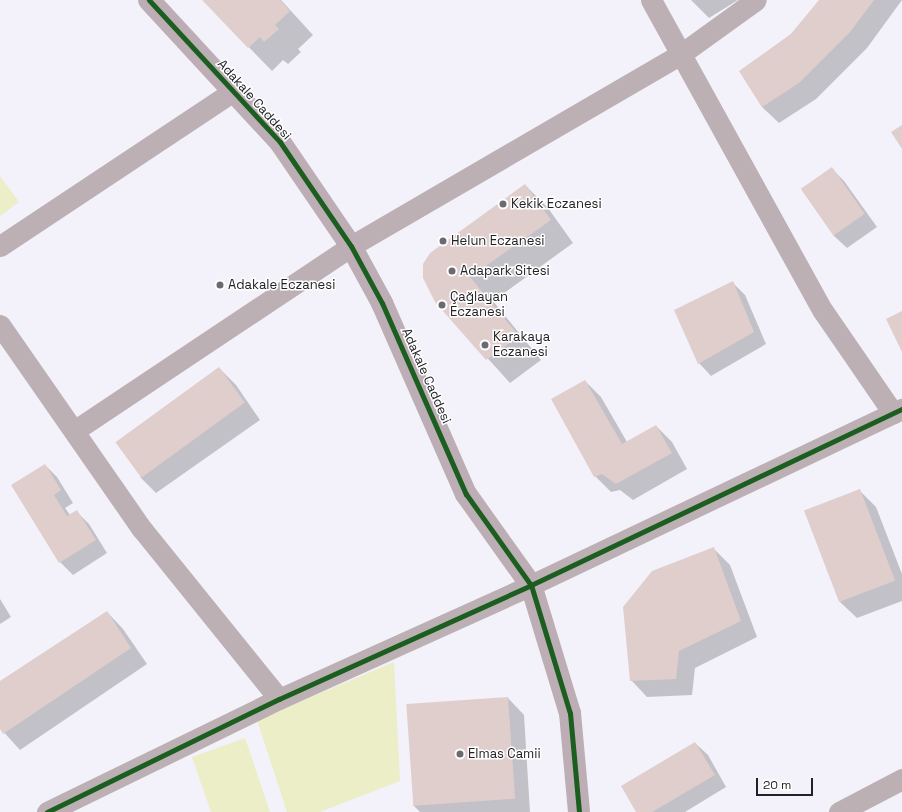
<!DOCTYPE html>
<meta charset="utf-8">
<style>
body{margin:0}
#map{position:relative;width:902px;height:812px;overflow:hidden;background:#f3f2fa;font-family:"Space Grotesk",sans-serif}
div>[style]{position:absolute}
[style*='--x']{left:calc(var(--x)*1px);top:calc(var(--y)*1px);width:calc(var(--w)*1px);rotate:calc(var(--a)*1deg)}
.green>*{inset:0;background:#ebeec6}
.shadow>*{inset:0;background:#0003}
.building>*{inset:0;background:#e0cecd;transform-origin:0 0}
.street>*{height:21px;margin:-10.5px;padding:0 10.5px;transform-origin:10.5px;border-radius:10.5px;background:#bcb0b4}
.secondary>*{height:22px;margin:-11px;padding:0 11px;transform-origin:11px;border-radius:11px;background:#bcaeb4}
.cycleway>*{height:5px;margin:-2.5px;padding:0 2.5px;transform-origin:2.5px;border-radius:2.5px;background:#1b5e20}
.dots>*{width:11px;height:11px;translate:-50% -50%;box-sizing:border-box;border:2px solid #fefffe;border-radius:50%}
span{translate:-50% -50%;white-space:nowrap;text-align:center;line-height:1.15;-webkit-text-stroke:3px #fefffe;paint-order:stroke}
.street-label{font-size:13px;color:#222126}
.poi-label{font-size:13px;color:#222126}
.left{translate:0 -50%;text-align:left}
.scale{position:absolute;left:756px;top:778px;width:57px;height:18px;box-sizing:border-box;border:2px solid #222126;border-top:0;padding-left:5px;font-size:12px;line-height:14px;white-space:nowrap;color:#222126;-webkit-text-stroke:3px #fefffe;paint-order:stroke}
</style>
<div id="map">
<div class="green">
<div style="clip-path:polygon(0 176px,19px 202px,0 216px)"></div>
<div style="clip-path:polygon(394px 662px,400px 781px,320px 812px,287px 812px,257px 720px)"></div>
<div style="clip-path:polygon(245px 738px,270px 812px,211px 812px,192px 757px)"></div>
</div>
<div class="shadow">
<div style="clip-path:polygon(203px 0,281px 0,313px 35px,298px 49px,301px 52px,288px 64px,283px 60px,272px 71px)"></div>
<div style="clip-path:polygon(691px 0,738px 0,709px 18px)"></div>
<div style="clip-path:polygon(820px 0,902px 0,867px 48px,816px 99px,779px 123px,762px 107px,740px 72px,791px 34px)"></div>
<div style="clip-path:polygon(832px 169px,844px 181px,877px 227px,847px 248px,834px 236px,802px 190px)"></div>
<div style="clip-path:polygon(525px 185px,548px 208px,573px 243px,493px 301px,541px 360px,510px 383px,436px 301px)"></div>
<div style="clip-path:polygon(732px 282px,745px 295px,766px 344px,711px 376px,699px 363px)"></div>
<div style="clip-path:polygon(219px 368px,236px 385px,260px 420px,156px 493px,140px 477px)"></div>
<div style="clip-path:polygon(585px 381px,601px 397px,627px 442px,656px 426px,672px 442px,687px 469px,633px 500px,620px 490px,611px 492px,595px 476px)"></div>
<div style="clip-path:polygon(45px 465px,57px 477px,73px 503px,65px 508px,70px 515px,76px 511px,89px 524px,107px 553px,73px 575px,60px 562px,12px 485px)"></div>
<div style="clip-path:polygon(860px 491px,876px 507px,902px 574px,902px 601px,857px 618px,840px 602px)"></div>
<div style="clip-path:polygon(713px 548px,730px 565px,757px 637px,695px 668px,692px 695px,647px 697px,631px 680px)"></div>
<div style="clip-path:polygon(0 599px,11px 617px,0 624px)"></div>
<div style="clip-path:polygon(107px 612px,123px 629px,147px 664px,20px 750px,0 728px,0 682px)"></div>
<div style="clip-path:polygon(508px 698px,524px 715px,530px 812px,420px 812px,413px 805px)"></div>
<div style="clip-path:polygon(695px 743px,708px 755px,726px 787px,685px 812px,637px 812px)"></div>
</div>
<div class="building">
<div style="clip-path:polygon(202px 0,280px 0,290px 11px,275px 25px,279px 29px,264px 42px,260px 37px,248px 48px)"></div>
<div style="clip-path:polygon(819px 0,874px 0,850px 32px,799px 83px,762px 107px,739px 71px,791px 34px)"></div>
<div style="clip-path:polygon(902px 125px,902px 149px,891px 132px)"></div>
<div style="left:832px;top:167px;width:57px;height:38px;rotate:55deg"></div>
<div style="clip-path:polygon(525px 184px,551px 220px,470px 277px,519px 336px,486px 360px,435px 302px,423px 278px,423px 264px,430px 253px)"></div>
<div style="clip-path:polygon(733px 281px,754px 332px,698px 364px,674px 310px)"></div>
<div style="clip-path:polygon(902px 311px,902px 352px,886px 319px)"></div>
<div style="left:219px;top:367px;width:44px;height:128px;rotate:54deg"></div>
<div style="clip-path:polygon(585px 380px,622px 444px,656px 425px,672px 453px,616px 484px,602px 474px,594px 477px,551px 399px)"></div>
<div style="clip-path:polygon(45px 464px,61px 490px,54px 495px,67px 516px,77px 510px,96px 540px,59px 563px,11px 485px)"></div>
<div style="left:860px;top:489px;width:98px;height:60px;rotate:69deg"></div>
<div style="clip-path:polygon(714px 547px,741px 621px,679px 651px,676px 679px,630px 681px,623px 607px,652px 571px)"></div>
<div style="clip-path:polygon(107px 611px,131px 648px,3px 734px,0 729px,0 681px)"></div>
<div style="left:508px;top:697px;width:102px;height:102px;rotate:86deg"></div>
<div style="clip-path:polygon(695px 742px,715px 775px,652px 812px,636px 812px,621px 786px)"></div>
</div>
<div class="street">
<div style="--x:651;--y:0;--w:355;--a:61.1"></div>
<div style="--x:823;--y:311;--w:124;--a:55.5"></div>
<div style="--x:0;--y:246;--w:278;--a:-33.6"></div>
<div style="--x:0;--y:325;--w:249;--a:55.2"></div>
<div style="--x:142;--y:529;--w:218;--a:51.1"></div>
<div style="--x:74;--y:431;--w:333;--a:-33.7"></div>
<div style="--x:351;--y:246;--w:382;--a:-30.2"></div>
<div style="--x:681;--y:54;--w:92;--a:-35.8"></div>
<div style="--x:47;--y:812;--w:258;--a:-26"></div>
<div style="--x:279;--y:699;--w:277;--a:-24.3"></div>
<div style="--x:531;--y:585;--w:411;--a:-25.4"></div>
<div style="--x:839;--y:812;--w:71;--a:-27.6"></div>
</div>
<div class="secondary">
<div style="--x:149;--y:0;--w:193;--a:47.3"></div>
<div style="--x:280;--y:142;--w:126;--a:55.7"></div>
<div style="--x:351;--y:246;--w:65;--a:61.5"></div>
<div style="--x:382;--y:303;--w:209;--a:66.3"></div>
<div style="--x:466;--y:494;--w:112;--a:54.5"></div>
<div style="--x:531;--y:585;--w:134;--a:73.1"></div>
<div style="--x:570;--y:713;--w:99;--a:84.8"></div>
</div>
<div class="cycleway">
<div style="--x:149;--y:0;--w:193;--a:47.3"></div>
<div style="--x:280;--y:142;--w:126;--a:55.7"></div>
<div style="--x:351;--y:246;--w:65;--a:61.5"></div>
<div style="--x:382;--y:303;--w:209;--a:66.3"></div>
<div style="--x:466;--y:494;--w:112;--a:54.5"></div>
<div style="--x:531;--y:585;--w:134;--a:73.1"></div>
<div style="--x:570;--y:713;--w:99;--a:84.8"></div>
<div style="--x:47;--y:812;--w:258;--a:-26"></div>
<div style="--x:279;--y:699;--w:277;--a:-24.3"></div>
<div style="--x:531;--y:585;--w:411;--a:-25.4"></div>
</div>
<div class="dots">
<div style="left:503px;top:204px;background:#6b6a70"></div>
<div style="left:443px;top:241px;background:#6b6a70"></div>
<div style="left:452px;top:271px;background:#6b6a70"></div>
<div style="left:220px;top:285px;background:#6b6a70"></div>
<div style="left:442px;top:305px;background:#6b6a70"></div>
<div style="left:485px;top:345px;background:#6b6a70"></div>
<div style="left:460px;top:754px;background:#6b6a70"></div>
</div>
<div class="street-label">
<span style="left:254px;top:100px;rotate:48deg">Adakale Caddesi</span>
<span style="left:426px;top:376px;rotate:66deg">Adakale Caddesi</span>
</div>
<div class="poi-label">
<span class="left" style="left:511px;top:204px">Kekik Eczanesi</span>
<span class="left" style="left:451px;top:241px">Helun Eczanesi</span>
<span class="left" style="left:460px;top:271px">Adapark Sitesi</span>
<span class="left" style="left:228px;top:285px">Adakale Eczanesi</span>
<span class="left" style="left:450px;top:305px">Çağlayan<br>Eczanesi</span>
<span class="left" style="left:493px;top:345px">Karakaya<br>Eczanesi</span>
<span class="left" style="left:468px;top:754px">Elmas Camii</span>
</div>
<div class="scale">20 m</div>
</div>
